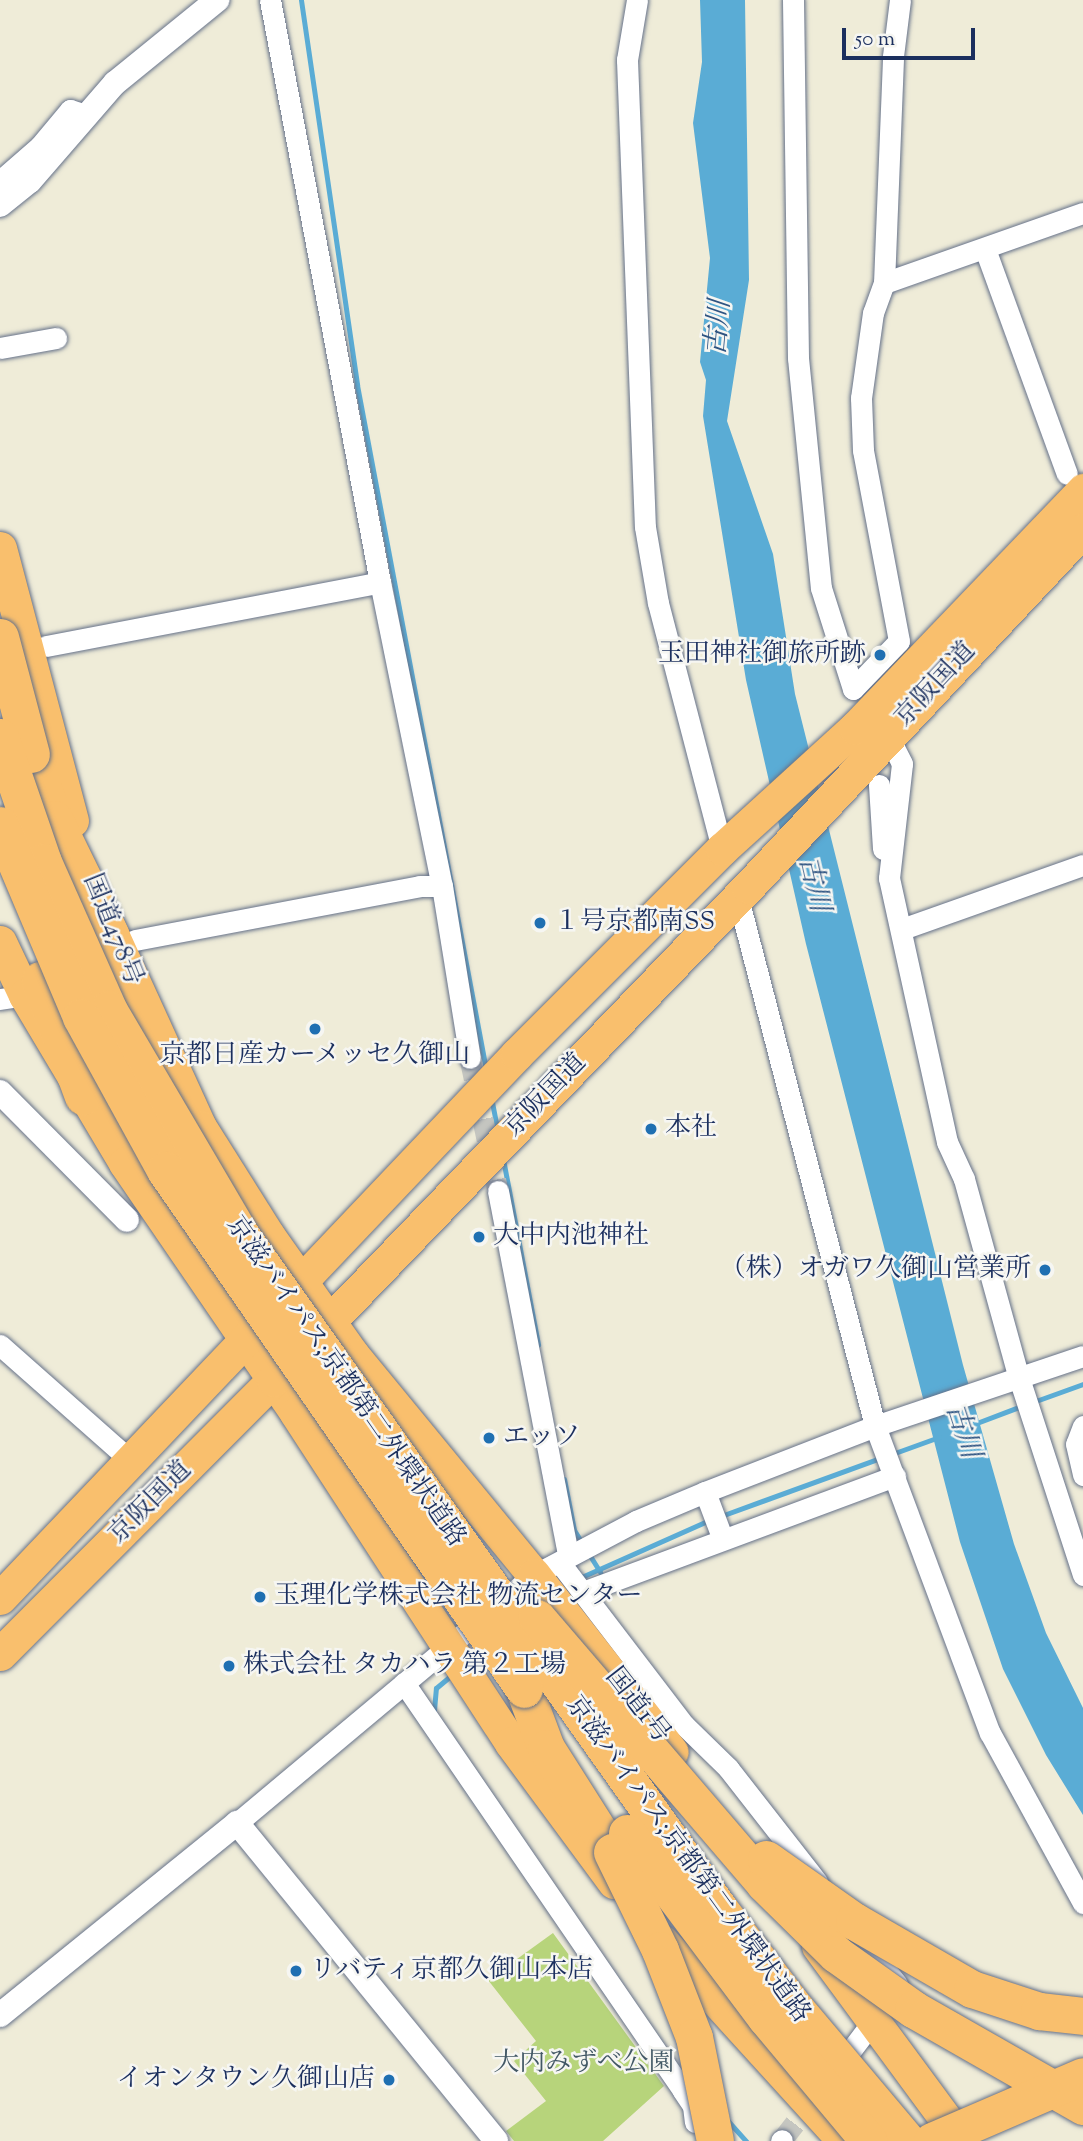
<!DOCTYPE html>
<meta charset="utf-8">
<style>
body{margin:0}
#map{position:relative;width:1083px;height:2141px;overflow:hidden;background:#efecd8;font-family:"Sorts Mill Goudy","Noto Serif JP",serif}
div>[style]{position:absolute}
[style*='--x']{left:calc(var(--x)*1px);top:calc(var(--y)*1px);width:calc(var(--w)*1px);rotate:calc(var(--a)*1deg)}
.green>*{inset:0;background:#b7d47b}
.water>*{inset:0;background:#5aacd5}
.stream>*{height:5px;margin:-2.5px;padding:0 2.5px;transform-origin:2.5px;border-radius:2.5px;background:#5aacd5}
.minor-tunnel>*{height:21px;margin-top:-10.5px;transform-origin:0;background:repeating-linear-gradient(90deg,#c5c6c0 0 21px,transparent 0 31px)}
.roads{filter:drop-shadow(0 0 2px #657189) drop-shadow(0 0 2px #657189)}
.minor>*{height:21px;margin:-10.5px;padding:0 10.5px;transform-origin:10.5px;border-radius:10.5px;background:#fff}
.tertiary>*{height:24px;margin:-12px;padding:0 12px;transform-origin:12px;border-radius:12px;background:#fff}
.trunk>*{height:33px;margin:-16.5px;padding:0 16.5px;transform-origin:16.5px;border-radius:16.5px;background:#f9bf6d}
.motorway>*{height:37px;margin:-18.5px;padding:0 18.5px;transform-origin:18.5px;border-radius:18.5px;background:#f9bf6d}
.bridges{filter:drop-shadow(0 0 2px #657189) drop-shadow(0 0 2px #657189)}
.motorway-bridge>*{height:37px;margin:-18.5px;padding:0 18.5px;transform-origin:18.5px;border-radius:18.5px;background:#f9bf6d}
.dots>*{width:19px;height:19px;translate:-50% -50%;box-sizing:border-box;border:4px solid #f6f6f2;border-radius:50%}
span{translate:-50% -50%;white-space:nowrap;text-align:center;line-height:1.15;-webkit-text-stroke:5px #f6f6f2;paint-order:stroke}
.poi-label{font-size:26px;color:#1b2f5e}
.right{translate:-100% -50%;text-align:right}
.left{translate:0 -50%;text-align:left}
.street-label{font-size:26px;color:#1b2f5e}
.park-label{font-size:26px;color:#425865}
.water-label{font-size:28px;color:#2e5482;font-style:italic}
.scale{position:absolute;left:842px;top:28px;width:133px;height:32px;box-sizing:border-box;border:4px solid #1b2f5e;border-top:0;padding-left:9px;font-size:21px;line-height:24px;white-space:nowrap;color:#1b2f5e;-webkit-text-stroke:5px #f6f6f2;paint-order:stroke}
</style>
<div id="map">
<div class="green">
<div style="clip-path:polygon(553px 1933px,664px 2086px,603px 2141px,514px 2141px,506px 2131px,546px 2101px,514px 2061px,536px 2041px,488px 1980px)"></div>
</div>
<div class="water">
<div style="clip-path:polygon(700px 0,745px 0,749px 280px,727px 421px,773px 554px,795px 694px,963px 1365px,1014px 1544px,1046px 1633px,1083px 1708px,1083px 1815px,1046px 1755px,1003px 1669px,960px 1542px,806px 944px,746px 680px,703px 416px,706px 380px,700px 362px,710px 258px,693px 123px,702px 62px)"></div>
</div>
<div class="stream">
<div style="--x:301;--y:0;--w:389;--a:81.7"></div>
<div style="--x:357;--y:385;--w:697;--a:79.33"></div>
<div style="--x:491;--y:1097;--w:33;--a:79"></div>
<div style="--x:503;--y:1159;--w:189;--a:79.3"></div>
<div style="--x:1033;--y:1402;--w:53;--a:-19.8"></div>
<div style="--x:974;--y:1424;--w:53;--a:-20.8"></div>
<div style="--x:892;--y:1454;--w:50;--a:-19.9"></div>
<div style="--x:564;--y:1479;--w:52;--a:78.9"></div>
<div style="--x:574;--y:1530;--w:15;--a:58"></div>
<div style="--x:721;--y:1516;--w:172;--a:-20"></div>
<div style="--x:587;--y:1551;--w:25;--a:58"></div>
<div style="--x:577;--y:1579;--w:148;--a:-24"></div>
<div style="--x:434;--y:1710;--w:22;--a:-85"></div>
<div style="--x:436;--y:1688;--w:23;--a:-40"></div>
<div style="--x:728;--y:2121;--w:27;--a:48"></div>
</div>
<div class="minor-tunnel">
<div style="--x:470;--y:1058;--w:136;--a:78.1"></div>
<div style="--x:782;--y:2140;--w:57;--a:-52.1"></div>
</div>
<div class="roads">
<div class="minor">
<div style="--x:270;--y:0;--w:592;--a:79.3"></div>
<div style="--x:637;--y:0;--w:61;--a:99.5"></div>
<div style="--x:627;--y:60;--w:467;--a:87.8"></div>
<div style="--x:645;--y:527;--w:77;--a:80.3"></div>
<div style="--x:658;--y:603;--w:254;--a:75.4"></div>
<div style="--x:793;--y:0;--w:358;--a:89.2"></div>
<div style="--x:798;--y:358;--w:231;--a:84.3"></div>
<div style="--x:821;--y:588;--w:106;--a:72.4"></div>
<div style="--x:853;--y:689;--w:66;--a:-46.2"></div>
<div style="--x:0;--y:181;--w:53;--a:-41.2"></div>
<div style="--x:40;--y:146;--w:47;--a:-50.2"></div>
<div style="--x:70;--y:110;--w:17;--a:17"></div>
<div style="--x:985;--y:249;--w:239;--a:70"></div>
<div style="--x:884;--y:283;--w:211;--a:-19.4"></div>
<div style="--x:0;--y:348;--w:57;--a:-10.1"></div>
<div style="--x:899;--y:641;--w:194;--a:-100.7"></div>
<div style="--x:863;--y:450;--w:52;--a:-92.2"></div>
<div style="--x:861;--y:398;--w:86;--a:-82"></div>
<div style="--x:873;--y:313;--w:32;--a:-70"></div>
<div style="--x:884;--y:283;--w:227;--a:-87.7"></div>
<div style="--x:893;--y:56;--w:56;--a:-82.9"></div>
<div style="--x:46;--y:646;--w:340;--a:-10.8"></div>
<div style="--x:380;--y:582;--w:310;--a:78.5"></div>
<div style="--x:442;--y:886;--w:174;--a:80.8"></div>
<div style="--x:888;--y:736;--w:31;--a:63"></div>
<div style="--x:902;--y:764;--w:115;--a:96.5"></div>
<div style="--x:889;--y:878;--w:270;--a:77.6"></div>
<div style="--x:947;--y:1142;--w:41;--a:65.3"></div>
<div style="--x:964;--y:1179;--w:206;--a:74.6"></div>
<div style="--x:1019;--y:1378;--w:207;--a:72"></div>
<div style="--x:879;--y:785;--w:64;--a:86.4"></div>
<div style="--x:738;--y:898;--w:545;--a:75.45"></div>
<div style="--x:875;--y:1426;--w:328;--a:69.5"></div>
<div style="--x:990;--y:1733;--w:194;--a:61.3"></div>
<div style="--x:902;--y:929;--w:192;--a:-19.5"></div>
<div style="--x:135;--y:940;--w:290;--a:-10.7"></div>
<div style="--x:420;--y:886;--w:22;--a:0"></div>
<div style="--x:0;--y:999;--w:25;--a:-9"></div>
<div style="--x:498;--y:1191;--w:372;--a:79.1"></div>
<div style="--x:0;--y:1345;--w:174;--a:41.5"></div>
<div style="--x:1083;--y:1426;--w:19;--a:111"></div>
<div style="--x:1076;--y:1444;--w:32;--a:77"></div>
<div style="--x:705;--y:1492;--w:48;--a:69.3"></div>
<div style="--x:560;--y:1563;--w:204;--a:52.6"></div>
<div style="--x:684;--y:1725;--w:62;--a:44.3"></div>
<div style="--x:728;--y:1768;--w:145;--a:52"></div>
<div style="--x:583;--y:1592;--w:333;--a:-20.4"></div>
<div style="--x:404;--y:1683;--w:494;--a:55.6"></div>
<div style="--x:683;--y:2091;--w:18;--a:56"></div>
<div style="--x:693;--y:2106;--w:16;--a:83"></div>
<div style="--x:237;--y:1823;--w:387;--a:-39.9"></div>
<div style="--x:534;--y:1575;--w:115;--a:-27.9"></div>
<div style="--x:636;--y:1521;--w:75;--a:-22.8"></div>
<div style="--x:705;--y:1492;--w:182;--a:-21.2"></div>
<div style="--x:875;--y:1426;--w:219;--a:-18.6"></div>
<div style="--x:854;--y:1930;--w:69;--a:51.5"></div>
<div style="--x:839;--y:2066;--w:46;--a:-52.9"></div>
<div style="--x:781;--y:2141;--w:1;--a:-45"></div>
</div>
<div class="tertiary">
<div style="--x:0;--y:205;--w:38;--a:-39"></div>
<div style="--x:30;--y:181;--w:130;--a:-49.1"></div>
<div style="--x:115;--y:83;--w:132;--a:-39.1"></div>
<div style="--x:0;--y:1092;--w:180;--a:45.2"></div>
<div style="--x:0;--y:2015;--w:305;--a:-39"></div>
<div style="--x:237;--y:1823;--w:410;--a:50.8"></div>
</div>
<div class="trunk">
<div style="--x:0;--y:548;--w:282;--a:75.2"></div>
<div style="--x:102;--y:912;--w:236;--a:65.5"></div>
<div style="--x:200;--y:1127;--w:128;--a:57.8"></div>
<div style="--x:268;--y:1235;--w:147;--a:54.7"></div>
<div style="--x:353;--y:1355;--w:285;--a:50.6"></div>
<div style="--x:534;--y:1575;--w:224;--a:52.1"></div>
<div style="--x:0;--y:942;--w:59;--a:64.7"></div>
<div style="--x:25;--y:995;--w:196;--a:59.2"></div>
<div style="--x:125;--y:1163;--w:303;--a:55.6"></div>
<div style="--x:296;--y:1413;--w:394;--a:56.9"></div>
<div style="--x:511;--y:1743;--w:173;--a:53.5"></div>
<div style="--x:0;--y:1598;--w:750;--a:-46.46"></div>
<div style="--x:517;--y:1054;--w:290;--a:-45"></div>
<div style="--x:722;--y:849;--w:180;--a:-42.3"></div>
<div style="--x:855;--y:728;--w:330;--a:-46.2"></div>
<div style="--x:0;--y:1654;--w:387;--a:-45.1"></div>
<div style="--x:273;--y:1380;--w:685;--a:-46.07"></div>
<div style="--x:748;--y:887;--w:490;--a:-46.8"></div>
<div style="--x:662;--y:1941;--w:270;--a:47.7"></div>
<div style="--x:818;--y:1946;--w:242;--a:53.6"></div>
</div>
<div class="motorway">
<div style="--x:31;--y:754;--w:69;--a:70.5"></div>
<div style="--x:54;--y:819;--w:130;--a:64"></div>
<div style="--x:40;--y:980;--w:124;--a:69.7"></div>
<div style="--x:524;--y:1689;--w:63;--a:69.6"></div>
<div style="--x:546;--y:1748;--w:123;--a:57.6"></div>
</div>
</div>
<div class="bridges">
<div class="motorway-bridge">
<div style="--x:0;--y:637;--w:121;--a:75.2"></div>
<div style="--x:0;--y:737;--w:132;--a:71"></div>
<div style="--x:43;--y:862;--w:161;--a:66.1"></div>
<div style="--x:108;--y:1009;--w:257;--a:59.6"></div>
<div style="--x:238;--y:1231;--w:833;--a:54.63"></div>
<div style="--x:720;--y:1910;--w:116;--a:52.7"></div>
<div style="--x:790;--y:2002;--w:182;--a:49.9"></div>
<div style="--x:0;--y:825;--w:208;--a:67.1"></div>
<div style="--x:81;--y:1017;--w:175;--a:61.2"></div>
<div style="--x:165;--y:1170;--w:631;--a:55.33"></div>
<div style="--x:537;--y:1618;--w:349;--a:49.4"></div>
<div style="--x:764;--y:1883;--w:101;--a:44.6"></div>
<div style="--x:836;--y:1954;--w:95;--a:35.5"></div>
<div style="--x:913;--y:2009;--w:196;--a:29.7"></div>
<div style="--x:627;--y:1833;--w:231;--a:53.1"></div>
<div style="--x:766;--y:2018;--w:160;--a:50.1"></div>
<div style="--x:612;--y:1852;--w:109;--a:63.9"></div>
<div style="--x:660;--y:1950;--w:93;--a:68.7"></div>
<div style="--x:694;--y:2037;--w:106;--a:78.6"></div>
<div style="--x:766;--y:1859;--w:108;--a:35.2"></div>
<div style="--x:854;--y:1921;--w:136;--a:30"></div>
<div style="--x:972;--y:1989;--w:71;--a:18.2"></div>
<div style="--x:1039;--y:2011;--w:44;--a:6.5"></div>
<div style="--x:932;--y:2141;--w:164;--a:-23.3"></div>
</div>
</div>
<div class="dots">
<div style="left:880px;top:655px;background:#1f6fb2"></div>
<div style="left:540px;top:923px;background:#1f6fb2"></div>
<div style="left:315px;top:1029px;background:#1f6fb2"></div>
<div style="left:651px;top:1129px;background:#1f6fb2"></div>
<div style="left:479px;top:1237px;background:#1f6fb2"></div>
<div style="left:1045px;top:1270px;background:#1f6fb2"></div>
<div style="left:489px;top:1438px;background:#1f6fb2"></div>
<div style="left:260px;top:1597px;background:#1f6fb2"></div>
<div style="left:229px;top:1666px;background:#1f6fb2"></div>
<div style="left:296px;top:1971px;background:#1f6fb2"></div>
<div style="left:389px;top:2080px;background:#1f6fb2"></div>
</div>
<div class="poi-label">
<span class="right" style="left:866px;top:655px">玉田神社御旅所跡</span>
<span class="left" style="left:554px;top:923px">１号京都南SS</span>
<span style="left:315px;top:1056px">京都日産カーメッセ久御山</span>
<span class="left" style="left:665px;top:1129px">本社</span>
<span class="left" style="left:493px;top:1237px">大中内池神社</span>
<span class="right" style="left:1031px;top:1270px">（株）オガワ久御山営業所</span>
<span class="left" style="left:503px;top:1438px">エッソ</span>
<span class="left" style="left:274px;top:1597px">玉理化学株式会社 物流センター</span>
<span class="left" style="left:243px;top:1666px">株式会社 タカハラ 第２工場</span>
<span class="left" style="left:310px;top:1971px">リバティ京都久御山本店</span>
<span class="right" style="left:375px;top:2080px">イオンタウン久御山店</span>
</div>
<div class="street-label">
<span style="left:936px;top:685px;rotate:-47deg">京阪国道</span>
<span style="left:112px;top:930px;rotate:68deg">国道478号</span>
<span style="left:546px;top:1096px;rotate:-46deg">京阪国道</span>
<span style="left:345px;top:1382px;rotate:55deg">京滋バイパス;京都第二外環状道路</span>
<span style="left:151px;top:1503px;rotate:-45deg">京阪国道</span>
<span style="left:637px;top:1706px;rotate:52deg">国道1号</span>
<span style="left:687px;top:1860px;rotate:54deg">京滋バイパス;京都第二外環状道路</span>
</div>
<div class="park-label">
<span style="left:584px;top:2064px">大内みずべ公園</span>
</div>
<div class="water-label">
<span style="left:719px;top:328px;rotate:-85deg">古川</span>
<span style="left:813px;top:884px;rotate:77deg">古川</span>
<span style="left:962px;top:1431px;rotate:72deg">古川</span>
</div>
<div class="scale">50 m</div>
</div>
